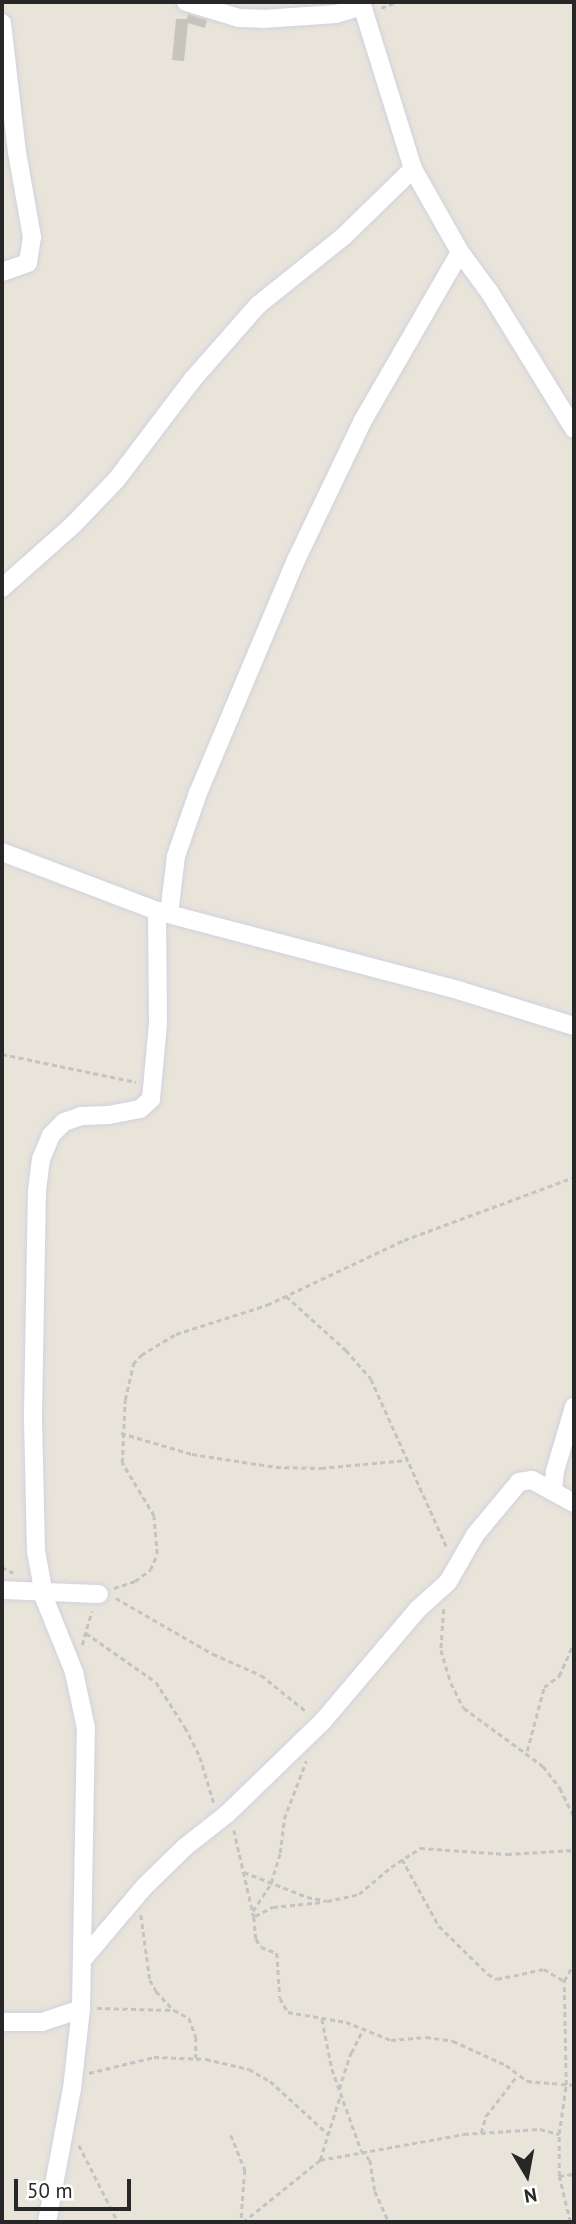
<!DOCTYPE html>
<style>
body{margin:0}
#map{position:relative;width:576px;height:2224px;overflow:hidden;background:#e9e4da;font-family:"PT Sans",sans-serif}
div>[style]{position:absolute}
[style*='--x']{left:calc(var(--x)*1px);top:calc(var(--y)*1px);width:calc(var(--w)*1px);rotate:calc(var(--a)*1deg)}
.building>*{inset:0;background:#c7c3bd}
.path>*{height:2.5px;margin-top:-1.25px;transform-origin:0;background:repeating-linear-gradient(90deg,#c3c3c3 0 5px,transparent 0 8.5px)}
.roads{filter:drop-shadow(0 0 2px #d0d1df) drop-shadow(0 0 2px #d0d1df)}
.minor>*{height:18px;margin:-9px;padding:0 9px;transform-origin:9px;border-radius:9px;background:#fff}
span{translate:-50% -50%;white-space:nowrap;text-align:center;line-height:1.15;-webkit-text-stroke:5px #fff;paint-order:stroke}
.frame{position:absolute;inset:0;border:4px solid #272727;pointer-events:none}
.north{position:absolute;left:492px;top:2140px;width:70px;height:70px;-webkit-text-stroke:5px #fff;paint-order:stroke;rotate:170deg;font-size:19px;font-weight:700;line-height:28px;text-align:center;color:#272727}
.north::after{content:'';display:block;margin:auto;width:24px;height:32px;background:#272727;clip-path:polygon(50% 0,100% 100%,50% 72%,0 100%)}
.scale{position:absolute;left:14px;top:2179px;width:117px;height:32px;box-sizing:border-box;border:4px solid #272727;border-top:0;padding-left:9px;font-size:21px;line-height:24px;white-space:nowrap;color:#272727;-webkit-text-stroke:5px #fff;paint-order:stroke}
</style>
<div id="map">
<div class="building">
<div style="clip-path:polygon(188px 14px,207px 20px,205px 28px,188px 23px,184px 61px,172px 60px,176px 19px,187px 19px)"></div>
</div>
<div class="path">
<div style="--x:381;--y:8;--w:16;--a:-22"></div>
<div style="--x:2;--y:1054;--w:137;--a:11.8"></div>
<div style="--x:286;--y:1296;--w:81;--a:42"></div>
<div style="--x:346;--y:1350;--w:38;--a:49"></div>
<div style="--x:371;--y:1379;--w:184;--a:65.7"></div>
<div style="--x:121;--y:1433;--w:74;--a:16.5"></div>
<div style="--x:192;--y:1454;--w:85;--a:8.8"></div>
<div style="--x:276;--y:1467;--w:45;--a:1.3"></div>
<div style="--x:321;--y:1468;--w:86;--a:-5.3"></div>
<div style="--x:2;--y:1567;--w:13;--a:27"></div>
<div style="--x:114;--y:1588;--w:22;--a:-18"></div>
<div style="--x:135;--y:1581;--w:19;--a:-36"></div>
<div style="--x:150;--y:1570;--w:17;--a:-66"></div>
<div style="--x:157;--y:1554;--w:38;--a:-95"></div>
<div style="--x:154;--y:1516;--w:62;--a:-121.1"></div>
<div style="--x:122;--y:1463;--w:63;--a:-87.3"></div>
<div style="--x:125;--y:1400;--w:37;--a:-77"></div>
<div style="--x:133;--y:1364;--w:12;--a:-48"></div>
<div style="--x:141;--y:1355;--w:41;--a:-31"></div>
<div style="--x:176;--y:1334;--w:96;--a:-17.7"></div>
<div style="--x:267;--y:1305;--w:152;--a:-25.4"></div>
<div style="--x:404;--y:1240;--w:181;--a:-20.3"></div>
<div style="--x:116;--y:1598;--w:112;--a:30"></div>
<div style="--x:213;--y:1654;--w:52;--a:23.6"></div>
<div style="--x:261;--y:1675;--w:59;--a:38.8"></div>
<div style="--x:444;--y:1609;--w:41;--a:94.2"></div>
<div style="--x:441;--y:1650;--w:34;--a:73"></div>
<div style="--x:451;--y:1683;--w:28;--a:63"></div>
<div style="--x:464;--y:1708;--w:98;--a:36.3"></div>
<div style="--x:543;--y:1766;--w:28;--a:52"></div>
<div style="--x:560;--y:1788;--w:32;--a:64"></div>
<div style="--x:86;--y:1633;--w:85;--a:35"></div>
<div style="--x:156;--y:1682;--w:54;--a:57.2"></div>
<div style="--x:185;--y:1727;--w:34;--a:63"></div>
<div style="--x:200;--y:1757;--w:48;--a:73.1"></div>
<div style="--x:82;--y:1645;--w:35;--a:-74"></div>
<div style="--x:527;--y:1751;--w:66;--a:-75.1"></div>
<div style="--x:544;--y:1687;--w:19;--a:-36"></div>
<div style="--x:559;--y:1676;--w:37;--a:-66"></div>
<div style="--x:234;--y:1830;--w:89;--a:77.1"></div>
<div style="--x:254;--y:1917;--w:22;--a:85"></div>
<div style="--x:256;--y:1939;--w:9;--a:58"></div>
<div style="--x:261;--y:1947;--w:17;--a:21"></div>
<div style="--x:277;--y:1953;--w:45;--a:86.2"></div>
<div style="--x:280;--y:1998;--w:16;--a:60"></div>
<div style="--x:288;--y:2012;--w:59;--a:9.8"></div>
<div style="--x:346;--y:2022;--w:48;--a:21.8"></div>
<div style="--x:391;--y:2040;--w:35;--a:-5"></div>
<div style="--x:426;--y:2037;--w:27;--a:8"></div>
<div style="--x:453;--y:2041;--w:58;--a:24.4"></div>
<div style="--x:506;--y:2065;--w:26;--a:37"></div>
<div style="--x:527;--y:2081;--w:47;--a:4.9"></div>
<div style="--x:402;--y:1859;--w:77;--a:61.1"></div>
<div style="--x:439;--y:1926;--w:69;--a:44.4"></div>
<div style="--x:488;--y:1974;--w:10;--a:29"></div>
<div style="--x:497;--y:1979;--w:48;--a:-12"></div>
<div style="--x:544;--y:1969;--w:23;--a:31"></div>
<div style="--x:244;--y:1872;--w:68;--a:21.6"></div>
<div style="--x:307;--y:1897;--w:20;--a:11"></div>
<div style="--x:327;--y:1901;--w:33;--a:-12"></div>
<div style="--x:359;--y:1894;--w:42;--a:-40.2"></div>
<div style="--x:391;--y:1867;--w:35;--a:-33"></div>
<div style="--x:420;--y:1848;--w:87;--a:3.9"></div>
<div style="--x:507;--y:1854;--w:67;--a:-3.4"></div>
<div style="--x:253;--y:1911;--w:33;--a:-57"></div>
<div style="--x:271;--y:1883;--w:31;--a:-73"></div>
<div style="--x:280;--y:1853;--w:34;--a:-83"></div>
<div style="--x:284;--y:1819;--w:62;--a:-69.2"></div>
<div style="--x:141;--y:1915;--w:66;--a:82.1"></div>
<div style="--x:150;--y:1980;--w:13;--a:61"></div>
<div style="--x:156;--y:1991;--w:26;--a:47"></div>
<div style="--x:174;--y:2010;--w:17;--a:28"></div>
<div style="--x:189;--y:2018;--w:20;--a:70"></div>
<div style="--x:196;--y:2037;--w:21;--a:90"></div>
<div style="--x:255;--y:1916;--w:20;--a:-27"></div>
<div style="--x:273;--y:1907;--w:50;--a:-5.7"></div>
<div style="--x:97;--y:2008;--w:77;--a:1.5"></div>
<div style="--x:322;--y:2019;--w:51;--a:78.7"></div>
<div style="--x:332;--y:2069;--w:86;--a:70.3"></div>
<div style="--x:361;--y:2150;--w:13;--a:48"></div>
<div style="--x:370;--y:2160;--w:31;--a:81"></div>
<div style="--x:375;--y:2191;--w:34;--a:66"></div>
<div style="--x:89;--y:2073;--w:67;--a:-13.8"></div>
<div style="--x:154;--y:2057;--w:52;--a:2.2"></div>
<div style="--x:206;--y:2059;--w:44;--a:13.1"></div>
<div style="--x:249;--y:2069;--w:24;--a:30"></div>
<div style="--x:270;--y:2081;--w:79;--a:42.4"></div>
<div style="--x:339;--y:2089;--w:38;--a:-72"></div>
<div style="--x:351;--y:2053;--w:28;--a:-63"></div>
<div style="--x:481;--y:2133;--w:18;--a:-74"></div>
<div style="--x:486;--y:2116;--w:49;--a:-52.4"></div>
<div style="--x:231;--y:2135;--w:38;--a:68"></div>
<div style="--x:245;--y:2170;--w:52;--a:94.4"></div>
<div style="--x:79;--y:2145;--w:86;--a:63.1"></div>
<div style="--x:320;--y:2160;--w:67;--a:-72.6"></div>
<div style="--x:559;--y:2176;--w:15;--a:-8"></div>
<div style="--x:243;--y:2222;--w:99;--a:-38.8"></div>
<div style="--x:320;--y:2160;--w:146;--a:-10.2"></div>
<div style="--x:464;--y:2134;--w:76;--a:-3.8"></div>
<div style="--x:540;--y:2129;--w:20;--a:15"></div>
<div style="--x:570;--y:2222;--w:47;--a:-103.4"></div>
<div style="--x:559;--y:2176;--w:42;--a:-90"></div>
<div style="--x:559;--y:2134;--w:49;--a:-81.9"></div>
<div style="--x:566;--y:2085;--w:104;--a:-91.1"></div>
<div style="--x:564;--y:1981;--w:21;--a:-61"></div>
</div>
<div class="roads">
<div class="minor">
<div style="--x:186;--y:2;--w:55;--a:16.8"></div>
<div style="--x:239;--y:18;--w:24;--a:2"></div>
<div style="--x:263;--y:19;--w:73;--a:-3.9"></div>
<div style="--x:336;--y:14;--w:27;--a:-17"></div>
<div style="--x:361;--y:2;--w:175;--a:72.7"></div>
<div style="--x:413;--y:169;--w:95;--a:60.5"></div>
<div style="--x:460;--y:252;--w:51;--a:53.8"></div>
<div style="--x:490;--y:293;--w:160;--a:58.3"></div>
<div style="--x:2;--y:23;--w:130;--a:83.4"></div>
<div style="--x:17;--y:152;--w:86;--a:80"></div>
<div style="--x:32;--y:237;--w:26;--a:99"></div>
<div style="--x:28;--y:263;--w:28;--a:161"></div>
<div style="--x:2;--y:588;--w:96;--a:-41.6"></div>
<div style="--x:74;--y:524;--w:62;--a:-46.3"></div>
<div style="--x:117;--y:479;--w:126;--a:-52.8"></div>
<div style="--x:193;--y:379;--w:98;--a:-48.7"></div>
<div style="--x:258;--y:305;--w:110;--a:-38.7"></div>
<div style="--x:344;--y:236;--w:96;--a:-44.2"></div>
<div style="--x:2;--y:852;--w:166;--a:20.8"></div>
<div style="--x:157;--y:911;--w:314;--a:14.7"></div>
<div style="--x:461;--y:991;--w:118;--a:17.2"></div>
<div style="--x:169;--y:914;--w:58;--a:-83.1"></div>
<div style="--x:176;--y:856;--w:67;--a:-70.8"></div>
<div style="--x:198;--y:793;--w:253;--a:-67.2"></div>
<div style="--x:296;--y:560;--w:153;--a:-64.4"></div>
<div style="--x:362;--y:422;--w:196;--a:-60"></div>
<div style="--x:553;--y:1490;--w:19;--a:-84"></div>
<div style="--x:555;--y:1471;--w:67;--a:-73.5"></div>
<div style="--x:2;--y:1590;--w:97;--a:2.4"></div>
<div style="--x:84;--y:1958;--w:93;--a:-49.8"></div>
<div style="--x:144;--y:1887;--w:57;--a:-44.3"></div>
<div style="--x:185;--y:1847;--w:53;--a:-38.2"></div>
<div style="--x:227;--y:1814;--w:134;--a:-44.1"></div>
<div style="--x:323;--y:1721;--w:147;--a:-49.7"></div>
<div style="--x:418;--y:1609;--w:40;--a:-42"></div>
<div style="--x:448;--y:1582;--w:54;--a:-60.1"></div>
<div style="--x:475;--y:1535;--w:69;--a:-50.3"></div>
<div style="--x:519;--y:1482;--w:13;--a:-9"></div>
<div style="--x:532;--y:1480;--w:48;--a:28.7"></div>
<div style="--x:2;--y:2022;--w:40;--a:0"></div>
<div style="--x:42;--y:2022;--w:41;--a:-18.4"></div>
<div style="--x:47;--y:2222;--w:135;--a:-79.4"></div>
<div style="--x:72;--y:2089;--w:81;--a:-83.6"></div>
<div style="--x:81;--y:2009;--w:281;--a:-89"></div>
<div style="--x:86;--y:1728;--w:57;--a:-102.1"></div>
<div style="--x:74;--y:1672;--w:78;--a:-111.9"></div>
<div style="--x:45;--y:1600;--w:50;--a:-100.4"></div>
<div style="--x:36;--y:1551;--w:135;--a:-91.3"></div>
<div style="--x:33;--y:1416;--w:225;--a:-89"></div>
<div style="--x:37;--y:1191;--w:32;--a:-83"></div>
<div style="--x:41;--y:1159;--w:26;--a:-67"></div>
<div style="--x:51;--y:1135;--w:18;--a:-45"></div>
<div style="--x:64;--y:1122;--w:18;--a:-19"></div>
<div style="--x:81;--y:1116;--w:28;--a:-2"></div>
<div style="--x:109;--y:1115;--w:32;--a:-11"></div>
<div style="--x:140;--y:1109;--w:15;--a:-42"></div>
<div style="--x:151;--y:1099;--w:75;--a:-84.7"></div>
<div style="--x:158;--y:1024;--w:113;--a:-90.5"></div>
</div>
</div>
<div class="frame"></div>
<div class="north">N</div>
<div class="scale">50 m</div>
</div>
